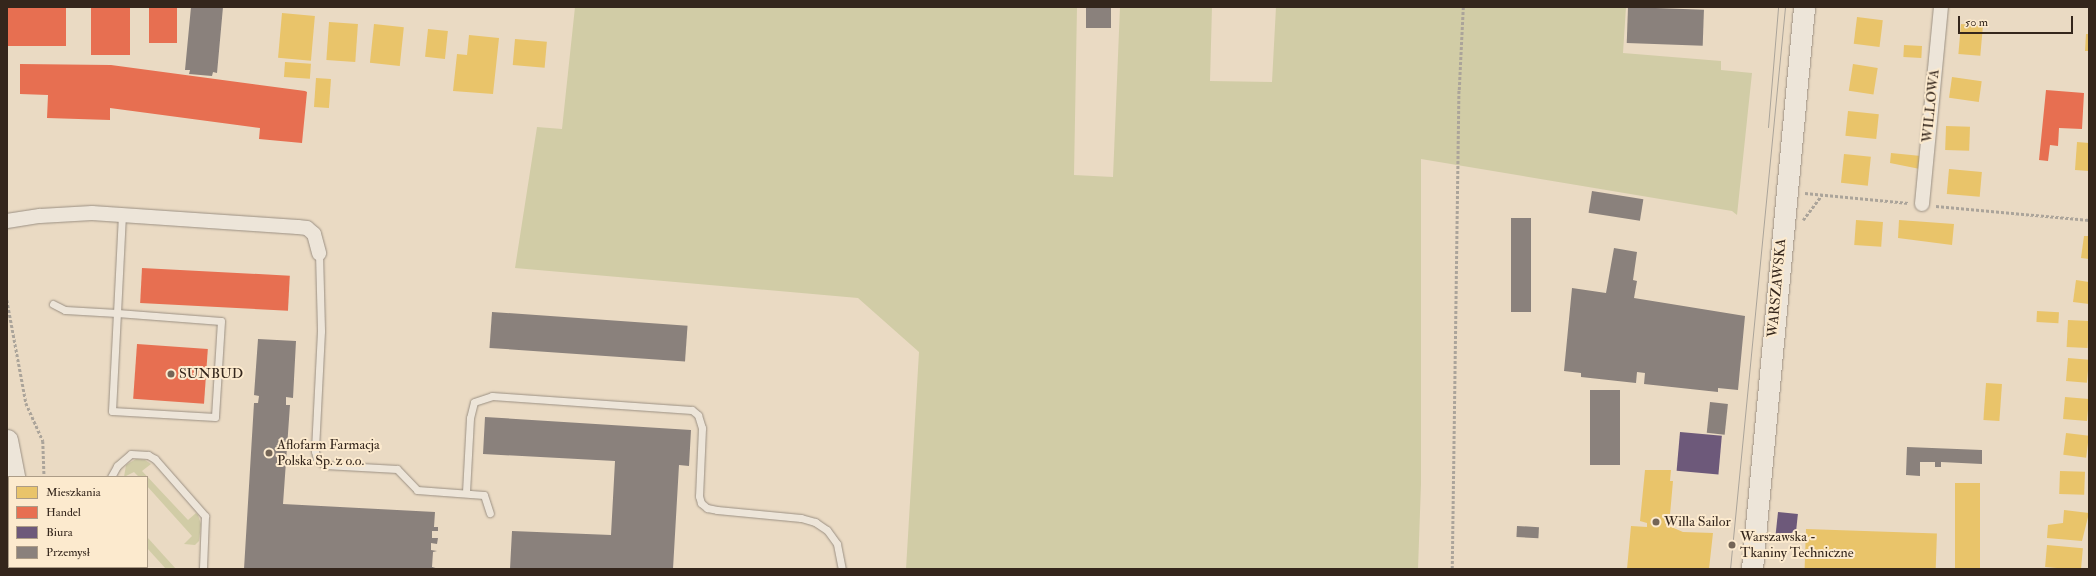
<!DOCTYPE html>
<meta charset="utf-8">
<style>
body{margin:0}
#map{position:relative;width:2096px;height:576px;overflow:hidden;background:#eadac3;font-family:"IM FELL Double Pica",serif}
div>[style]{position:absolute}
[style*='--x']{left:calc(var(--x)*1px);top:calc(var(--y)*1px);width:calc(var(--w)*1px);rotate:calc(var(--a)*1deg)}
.green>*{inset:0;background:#d1cca6}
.homes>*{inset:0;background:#e9c46a;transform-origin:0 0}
.shops>*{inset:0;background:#e76f51;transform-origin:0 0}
.offices>*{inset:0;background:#6d597a;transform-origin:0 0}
.industry>*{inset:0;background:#8a817c;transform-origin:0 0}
.path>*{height:2.5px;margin-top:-1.25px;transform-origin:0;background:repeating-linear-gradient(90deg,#aba49a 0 3px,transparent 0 5px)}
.roads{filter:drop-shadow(0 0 1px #9b9083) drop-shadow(0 0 1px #9b9083)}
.lane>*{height:7px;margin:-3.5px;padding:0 3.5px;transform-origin:3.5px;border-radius:3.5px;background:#ede5d9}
.street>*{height:14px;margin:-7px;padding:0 7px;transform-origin:7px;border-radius:7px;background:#ede5d9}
.secondary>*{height:21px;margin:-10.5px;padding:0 10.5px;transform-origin:10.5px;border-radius:10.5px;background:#ede5d9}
.tram>*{height:1px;margin:-0.5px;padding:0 0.5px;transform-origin:0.5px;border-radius:0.5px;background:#aba49a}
.dots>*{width:11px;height:11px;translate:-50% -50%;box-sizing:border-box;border:2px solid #fceace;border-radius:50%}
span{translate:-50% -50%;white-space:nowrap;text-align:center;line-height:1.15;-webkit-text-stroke:4px #fceace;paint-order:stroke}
.street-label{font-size:14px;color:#34261c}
.poi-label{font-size:14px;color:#34261c}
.left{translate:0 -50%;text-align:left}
.frame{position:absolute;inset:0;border:8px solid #34261c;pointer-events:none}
.legend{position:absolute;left:8px;top:476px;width:140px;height:92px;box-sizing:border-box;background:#fceace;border:1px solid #ac9c87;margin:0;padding:5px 7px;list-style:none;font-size:12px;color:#34261c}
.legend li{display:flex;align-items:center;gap:8px;height:20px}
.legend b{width:20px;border:1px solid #ac9c87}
.scale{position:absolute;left:1958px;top:16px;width:115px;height:18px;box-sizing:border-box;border:2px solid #34261c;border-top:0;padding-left:5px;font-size:12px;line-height:14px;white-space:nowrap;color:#34261c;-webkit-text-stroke:3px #fceace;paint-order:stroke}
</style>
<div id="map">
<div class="green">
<div style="clip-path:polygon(575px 7px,1077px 7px,1074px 175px,1113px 177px,1120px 7px,1212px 7px,1210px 81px,1272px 82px,1276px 7px,1626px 7px,1623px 53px,1721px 61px,1721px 70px,1752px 73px,1737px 215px,1732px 211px,1421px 159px,1421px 484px,1418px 569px,906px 569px,919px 352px,858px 298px,515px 268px,537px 127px,562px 129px)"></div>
<div style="clip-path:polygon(136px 459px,145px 460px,151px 464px,142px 471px,188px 520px,196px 513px,198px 515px,201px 524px,199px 541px,195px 545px,184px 544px,192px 536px,147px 486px,147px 477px,139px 477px,134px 472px,124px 477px,126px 465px)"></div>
<div style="clip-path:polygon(147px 537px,176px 569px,166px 569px,147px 548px)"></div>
</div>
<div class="homes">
<div style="left:282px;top:13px;width:33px;height:45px;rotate:5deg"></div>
<div style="left:1857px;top:17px;width:26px;height:27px;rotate:7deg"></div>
<div style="left:329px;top:22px;width:29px;height:38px;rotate:4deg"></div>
<div style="left:374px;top:24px;width:30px;height:39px;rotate:6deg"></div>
<div style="left:1961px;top:24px;width:22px;height:30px;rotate:5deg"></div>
<div style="left:428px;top:29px;width:20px;height:28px;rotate:6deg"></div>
<div style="clip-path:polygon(2086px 34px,2089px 34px,2089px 51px,2085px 51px)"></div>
<div style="clip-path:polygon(469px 35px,499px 38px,493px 94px,453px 91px,457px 54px,467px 55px)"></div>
<div style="left:515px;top:39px;width:32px;height:26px;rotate:5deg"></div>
<div style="left:1904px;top:45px;width:18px;height:12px;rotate:3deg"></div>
<div style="left:285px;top:62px;width:26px;height:15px;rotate:4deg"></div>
<div style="left:1853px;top:64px;width:25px;height:27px;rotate:9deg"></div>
<div style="left:1952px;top:77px;width:30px;height:21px;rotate:8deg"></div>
<div style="left:316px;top:78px;width:15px;height:29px;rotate:4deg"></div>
<div style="left:1848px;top:111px;width:31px;height:25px;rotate:6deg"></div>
<div style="left:1946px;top:126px;width:24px;height:24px;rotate:2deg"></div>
<div style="clip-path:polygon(2077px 142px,2089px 143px,2089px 171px,2075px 170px)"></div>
<div style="clip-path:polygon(1891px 153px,1921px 156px,1920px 169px,1890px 163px)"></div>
<div style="left:1844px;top:154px;width:27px;height:29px;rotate:6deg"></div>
<div style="left:1949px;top:169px;width:33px;height:25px;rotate:5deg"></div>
<div style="left:1856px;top:220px;width:27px;height:25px;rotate:4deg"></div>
<div style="clip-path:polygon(1899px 220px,1954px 224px,1952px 245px,1898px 238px)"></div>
<div style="clip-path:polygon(2084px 236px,2089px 236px,2089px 259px,2081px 258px)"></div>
<div style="clip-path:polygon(2076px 280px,2089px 282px,2089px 304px,2073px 302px)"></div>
<div style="left:2037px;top:311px;width:22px;height:11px;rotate:3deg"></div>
<div style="left:2068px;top:320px;width:21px;height:27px;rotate:3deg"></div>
<div style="left:2068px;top:358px;width:21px;height:23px;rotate:5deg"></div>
<div style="left:1986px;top:383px;width:16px;height:37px;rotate:4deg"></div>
<div style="left:2065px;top:397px;width:24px;height:22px;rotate:5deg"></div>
<div style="left:2066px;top:433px;width:23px;height:22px;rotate:7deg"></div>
<div style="clip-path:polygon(1645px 470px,1671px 470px,1670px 481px,1673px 481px,1669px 526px,1683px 532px,1713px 533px,1709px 569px,1627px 569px,1631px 526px,1647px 527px,1647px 523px,1640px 521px)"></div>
<div style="left:2060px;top:471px;width:25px;height:23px;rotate:2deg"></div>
<div style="left:1955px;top:483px;width:25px;height:86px"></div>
<div style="clip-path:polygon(2064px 510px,2089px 513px,2082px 541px,2047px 538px,2048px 525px,2063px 523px)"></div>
<div style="left:1806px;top:529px;width:131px;height:40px;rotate:2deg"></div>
<div style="left:2047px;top:545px;width:36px;height:22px;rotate:5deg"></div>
</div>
<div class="shops">
<div style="left:7px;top:7px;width:59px;height:39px"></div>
<div style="left:91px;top:7px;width:39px;height:48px"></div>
<div style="left:149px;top:7px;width:28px;height:36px"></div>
<div style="clip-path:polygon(20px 64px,111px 65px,305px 91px,307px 92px,302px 143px,259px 139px,260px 128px,110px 108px,110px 120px,47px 118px,48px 95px,20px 94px)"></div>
<div style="clip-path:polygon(2046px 90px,2084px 93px,2082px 129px,2059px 128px,2058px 146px,2050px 145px,2048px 161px,2039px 160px)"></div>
<div style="left:142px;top:268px;width:148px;height:35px;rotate:3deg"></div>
<div style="left:137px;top:344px;width:71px;height:55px;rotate:4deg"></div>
</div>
<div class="offices">
<div style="left:1680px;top:432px;width:42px;height:39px;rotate:5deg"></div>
<div style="left:1778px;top:512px;width:20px;height:23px;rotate:6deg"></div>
</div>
<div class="industry">
<div style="clip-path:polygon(191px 7px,223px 7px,217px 73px,213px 72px,212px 76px,189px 74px,190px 70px,185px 70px)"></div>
<div style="left:1086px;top:7px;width:25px;height:21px"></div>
<div style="left:1628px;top:7px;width:76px;height:36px;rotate:2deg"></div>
<div style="left:1592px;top:191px;width:52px;height:22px;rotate:9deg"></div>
<div style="left:1511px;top:218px;width:20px;height:94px"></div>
<div style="clip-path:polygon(1614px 248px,1637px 252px,1633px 280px,1637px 281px,1634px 298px,1745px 316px,1738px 390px,1718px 388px,1718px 392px,1644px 384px,1645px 373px,1637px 372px,1636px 383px,1581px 377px,1581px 373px,1564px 371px,1572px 288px,1606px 293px)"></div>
<div style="left:492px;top:312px;width:196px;height:36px;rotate:4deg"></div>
<div style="clip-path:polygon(258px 339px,296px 341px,293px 398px,286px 397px,286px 405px,290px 405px,283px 504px,435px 512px,434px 527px,438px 527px,438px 531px,432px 531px,432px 538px,438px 538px,437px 544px,431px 543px,431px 550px,437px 551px,433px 552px,432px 567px,439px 569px,244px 569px,254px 403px,258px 403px,259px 396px,254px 395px)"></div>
<div style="left:1590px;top:390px;width:30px;height:75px"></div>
<div style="left:1710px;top:402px;width:18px;height:31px;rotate:6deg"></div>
<div style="clip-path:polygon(485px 417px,691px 430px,689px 466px,679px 465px,673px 569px,510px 569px,512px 531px,611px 535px,615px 461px,483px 454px)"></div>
<div style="clip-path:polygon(1907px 447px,1982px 450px,1982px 464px,1941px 462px,1941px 467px,1935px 467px,1935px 462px,1920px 462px,1920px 476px,1906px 475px)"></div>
<div style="left:1517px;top:526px;width:22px;height:11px;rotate:3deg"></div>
</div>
<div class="path">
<div style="--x:1805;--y:193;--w:104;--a:5.5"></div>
<div style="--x:1936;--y:206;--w:154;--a:5.2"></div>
<div style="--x:1803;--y:220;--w:31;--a:-53"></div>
<div style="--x:7;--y:300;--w:105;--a:79.5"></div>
<div style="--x:26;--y:403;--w:42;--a:65.9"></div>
<div style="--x:43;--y:441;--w:36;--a:88"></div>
<div style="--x:51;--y:567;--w:2;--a:90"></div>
<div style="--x:1452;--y:569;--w:479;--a:-89.2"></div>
<div style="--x:1459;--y:90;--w:83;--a:-87.2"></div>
</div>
<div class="roads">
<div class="lane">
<div style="--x:319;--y:253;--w:78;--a:88.5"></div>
<div style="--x:321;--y:331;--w:120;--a:92.9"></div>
<div style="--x:315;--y:451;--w:9;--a:77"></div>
<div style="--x:317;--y:460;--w:9;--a:32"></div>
<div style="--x:325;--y:465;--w:72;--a:3.2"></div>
<div style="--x:397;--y:469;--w:29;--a:46"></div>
<div style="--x:417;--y:490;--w:67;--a:4.3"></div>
<div style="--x:484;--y:495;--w:19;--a:72"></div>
<div style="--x:53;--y:304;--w:13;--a:27"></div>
<div style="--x:65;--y:310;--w:52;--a:3.3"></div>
<div style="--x:117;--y:313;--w:104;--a:4.4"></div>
<div style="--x:221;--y:321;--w:96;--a:93.6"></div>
<div style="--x:215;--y:417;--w:103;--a:-176.7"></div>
<div style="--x:112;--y:411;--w:98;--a:-87.1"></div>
<div style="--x:117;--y:313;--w:99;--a:-87.1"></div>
<div style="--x:111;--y:477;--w:13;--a:-61"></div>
<div style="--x:117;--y:466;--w:18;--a:-41"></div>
<div style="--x:131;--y:454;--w:17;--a:3"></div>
<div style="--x:148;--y:455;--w:8;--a:30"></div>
<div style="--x:155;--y:459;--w:76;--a:48.7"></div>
<div style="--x:205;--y:516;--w:53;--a:92.2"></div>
<div style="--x:466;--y:492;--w:74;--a:-86.9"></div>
<div style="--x:470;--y:418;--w:16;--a:-76"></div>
<div style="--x:474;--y:402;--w:19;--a:-18"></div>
<div style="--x:492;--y:396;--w:200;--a:4"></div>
<div style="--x:692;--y:410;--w:8;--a:40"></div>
<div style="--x:698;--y:415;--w:14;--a:73"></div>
<div style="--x:702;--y:428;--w:68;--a:92.5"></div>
<div style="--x:699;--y:496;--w:7;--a:74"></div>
<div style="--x:701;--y:503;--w:8;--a:40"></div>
<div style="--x:707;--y:508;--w:10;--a:11"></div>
<div style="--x:717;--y:510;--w:84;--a:5.4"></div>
<div style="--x:801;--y:518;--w:15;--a:16"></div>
<div style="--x:815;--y:522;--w:14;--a:34"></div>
<div style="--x:827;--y:530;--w:17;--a:54"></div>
<div style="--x:837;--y:544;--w:25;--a:79"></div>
<div style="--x:103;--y:569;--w:2;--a:-90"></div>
</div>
<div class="street">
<div style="--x:1922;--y:204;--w:198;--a:-84.5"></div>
<div style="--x:7;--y:221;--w:33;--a:-9"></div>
<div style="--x:40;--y:216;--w:52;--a:-3.3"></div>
<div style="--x:92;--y:213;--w:206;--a:3.9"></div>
<div style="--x:298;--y:227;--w:9;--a:6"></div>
<div style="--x:307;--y:228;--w:9;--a:41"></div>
<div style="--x:314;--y:234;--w:20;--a:75"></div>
</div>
<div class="secondary">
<div style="--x:7;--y:440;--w:38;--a:79"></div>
<div style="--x:31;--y:567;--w:2;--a:90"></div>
<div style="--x:1752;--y:569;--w:564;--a:-84.71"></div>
</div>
</div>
<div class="tram">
<div style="--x:1768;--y:127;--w:120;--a:-85.2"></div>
<div style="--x:1730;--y:569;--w:565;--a:-84.41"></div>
</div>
<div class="dots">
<div style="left:171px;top:374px;background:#746556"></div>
<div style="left:269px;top:453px;background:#746556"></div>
<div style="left:1656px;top:522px;background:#746556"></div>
<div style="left:1732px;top:545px;background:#746556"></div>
</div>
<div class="street-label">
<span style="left:1931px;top:106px;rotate:-84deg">WILLOWA</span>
<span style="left:1777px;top:288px;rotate:-85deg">WARSZAWSKA</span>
</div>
<div class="poi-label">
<span class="left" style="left:179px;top:374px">SUNBUD</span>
<span class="left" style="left:277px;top:453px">Aflofarm Farmacja<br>Polska Sp. z o.o.</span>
<span class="left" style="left:1664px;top:522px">Willa Sailor</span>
<span class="left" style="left:1740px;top:545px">Warszawska -<br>Tkaniny Techniczne</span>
</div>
<div class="frame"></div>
<ul class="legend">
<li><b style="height:11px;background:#e9c46a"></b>Mieszkania</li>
<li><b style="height:11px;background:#e76f51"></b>Handel</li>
<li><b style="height:11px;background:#6d597a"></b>Biura</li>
<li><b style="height:11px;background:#8a817c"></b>Przemysł</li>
</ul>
<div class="scale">50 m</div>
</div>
